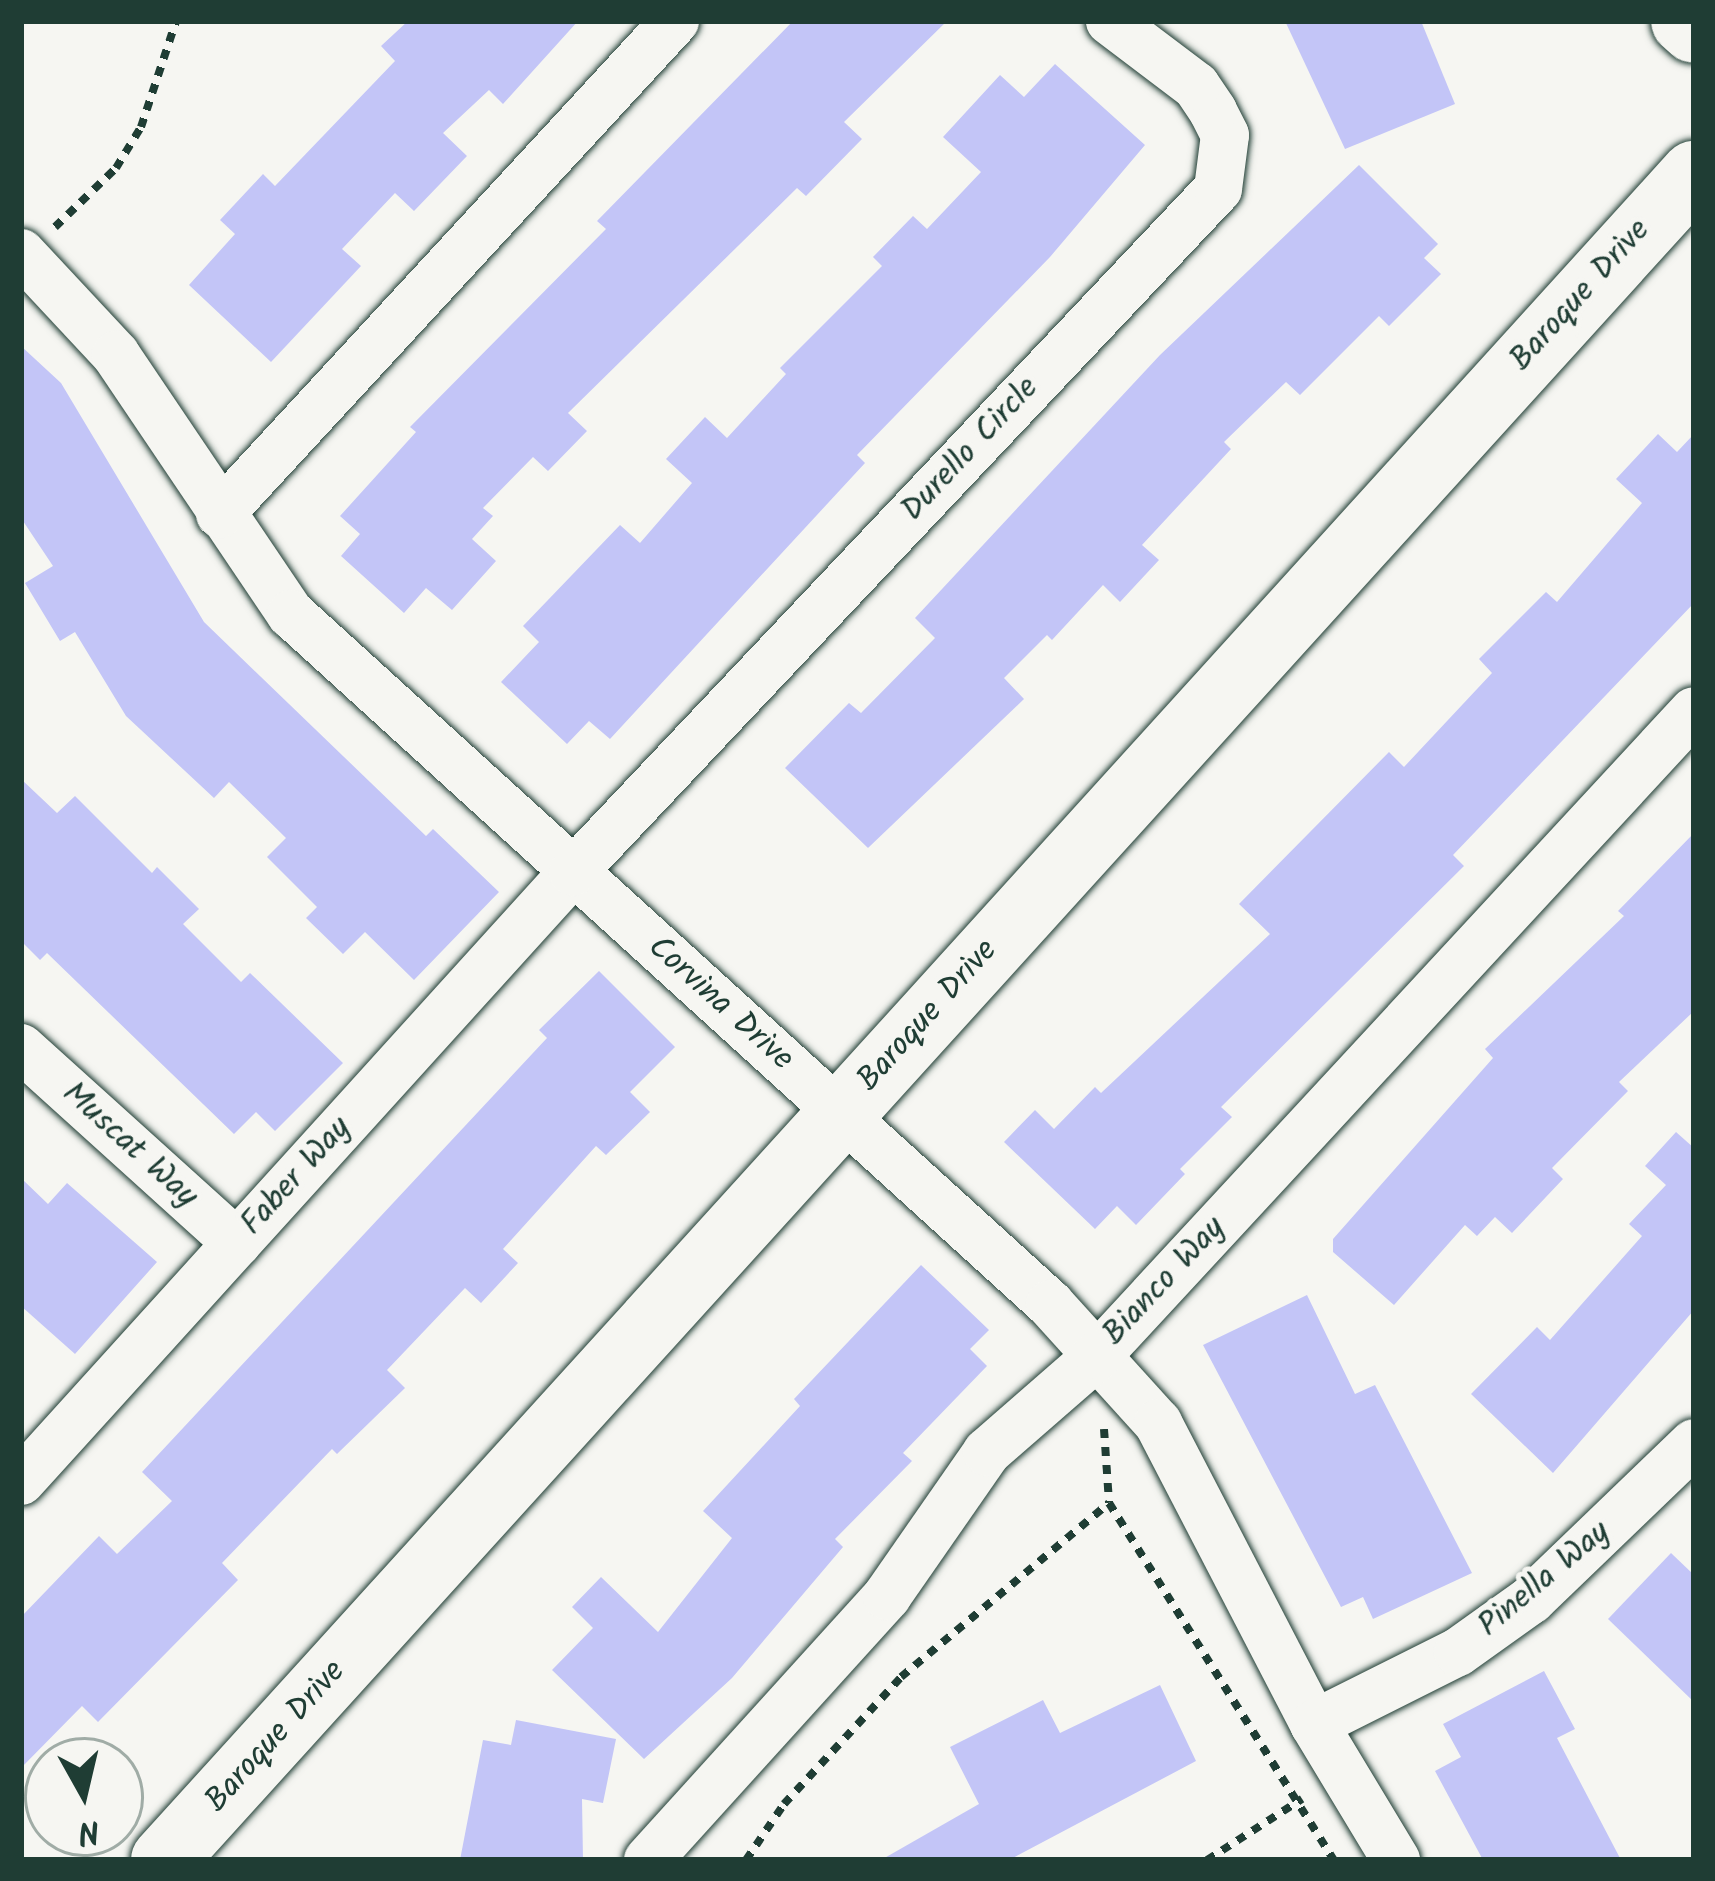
<!DOCTYPE html>
<style>
body{margin:0}
#map{position:relative;width:1715px;height:1881px;overflow:hidden;background:#f6f6f2;font-family:Kalam,sans-serif}
div>[style]{position:absolute}
[style*='--x']{left:calc(var(--x)*1px);top:calc(var(--y)*1px);width:calc(var(--w)*1px);rotate:calc(var(--a)*1deg)}
.building>*{inset:0;background:#c3c5f7}
.path>*{height:8px;margin-top:-4px;transform-origin:0;background:repeating-linear-gradient(90deg,#1f3d34 0 9px,transparent 0 18px)}
.roads{filter:drop-shadow(0 0 3px #1f3d34) drop-shadow(0 0 3px #1f3d34)}
.street>*{height:48px;margin:-24px;padding:0 24px;transform-origin:24px;border-radius:24px;background:#f6f6f2}
.secondary>*{height:66px;margin:-33px;padding:0 33px;transform-origin:33px;border-radius:33px;background:#f6f6f2}
span{translate:-50% -50%;white-space:nowrap;text-align:center;line-height:1.15;-webkit-text-stroke:10px #f6f6f2;paint-order:stroke}
.street-label{font-size:33px;color:#1f3d34}
.frame{position:absolute;inset:0;border:24px solid #1f3d34;pointer-events:none}
.north{position:absolute;left:24px;top:1737px;width:120px;height:120px;box-sizing:border-box;background:#f6f6f2;border:3px solid #a0aca6;border-radius:50%;rotate:172deg;font-size:33px;font-weight:700;line-height:48px;text-align:center;color:#1f3d34}
.north::after{content:'';display:block;margin:auto;width:42px;height:54px;background:#1f3d34;clip-path:polygon(50% 0,100% 100%,50% 72%,0 100%)}
</style>
<div id="map">
<div class="building">
<div style="clip-path:polygon(408px 21px,578px 21px,503px 104px,489px 90px,443px 133px,467px 156px,414px 211px,395px 193px,342px 249px,361px 266px,271px 362px,189px 285px,235px 234px,220px 220px,263px 174px,275px 186px,395px 61px,381px 46px)"></div>
<div style="clip-path:polygon(793px 21px,947px 21px,844px 122px,862px 139px,806px 196px,797px 188px,568px 413px,587px 431px,548px 471px,533px 457px,483px 508px,493px 516px,472px 539px,496px 561px,452px 610px,426px 588px,404px 613px,341px 556px,360px 534px,340px 516px,416px 432px,410px 427px,606px 229px,597px 221px)"></div>
<div style="clip-path:polygon(1285px 21px,1421px 21px,1455px 104px,1345px 149px)"></div>
<div style="clip-path:polygon(1055px 64px,1145px 145px,1050px 257px,857px 455px,865px 463px,610px 739px,589px 721px,567px 744px,501px 682px,539px 642px,523px 626px,620px 525px,640px 543px,692px 483px,666px 459px,705px 417px,727px 438px,786px 374px,780px 368px,882px 266px,873px 257px,913px 216px,927px 229px,981px 172px,943px 137px,1000px 75px,1024px 97px)"></div>
<div style="clip-path:polygon(1359px 165px,1438px 244px,1424px 258px,1441px 274px,1389px 326px,1379px 316px,1300px 395px,1286px 382px,1224px 442px,1231px 449px,1142px 545px,1159px 560px,1120px 602px,1103px 585px,1052px 640px,1047px 635px,1004px 678px,1024px 699px,868px 848px,785px 768px,849px 703px,861px 713px,935px 638px,915px 618px,1160px 355px)"></div>
<div style="clip-path:polygon(21px 346px,61px 383px,204px 622px,426px 836px,433px 829px,499px 892px,414px 980px,365px 932px,343px 954px,306px 918px,317px 907px,267px 857px,286px 838px,229px 782px,214px 798px,126px 716px,75px 632px,60px 641px,25px 583px,53px 566px,21px 518px)"></div>
<div style="clip-path:polygon(1658px 434px,1677px 452px,1694px 434px,1694px 603px,1453px 855px,1464px 866px,1221px 1107px,1232px 1117px,1180px 1169px,1185px 1174px,1136px 1225px,1117px 1206px,1095px 1229px,1004px 1142px,1035px 1110px,1054px 1129px,1095px 1087px,1101px 1093px,1270px 934px,1239px 904px,1389px 752px,1404px 767px,1492px 673px,1479px 659px,1546px 592px,1557px 602px,1642px 503px,1616px 479px)"></div>
<div style="clip-path:polygon(21px 779px,57px 813px,75px 796px,152px 873px,157px 867px,199px 909px,183px 924px,241px 982px,250px 973px,343px 1063px,275px 1131px,256px 1112px,234px 1134px,47px 953px,40px 960px,21px 941px)"></div>
<div style="clip-path:polygon(1694px 833px,1694px 1011px,1619px 1082px,1628px 1091px,1552px 1168px,1563px 1179px,1512px 1233px,1495px 1217px,1477px 1236px,1465px 1225px,1394px 1305px,1333px 1252px,1333px 1239px,1493px 1058px,1485px 1049px,1624px 916px,1618px 911px)"></div>
<div style="clip-path:polygon(599px 971px,675px 1047px,630px 1092px,650px 1112px,606px 1155px,596px 1146px,503px 1249px,518px 1263px,481px 1303px,465px 1288px,387px 1370px,405px 1388px,337px 1454px,332px 1449px,222px 1563px,238px 1580px,98px 1722px,82px 1706px,21px 1768px,21px 1617px,99px 1536px,117px 1554px,172px 1501px,142px 1472px,547px 1038px,539px 1030px)"></div>
<div style="clip-path:polygon(1676px 1132px,1694px 1148px,1694px 1310px,1553px 1473px,1471px 1394px,1537px 1327px,1550px 1340px,1642px 1236px,1629px 1224px,1666px 1185px,1645px 1166px)"></div>
<div style="clip-path:polygon(21px 1178px,48px 1204px,67px 1183px,157px 1262px,75px 1354px,21px 1306px)"></div>
<div style="clip-path:polygon(921px 1265px,989px 1330px,970px 1349px,987px 1366px,903px 1453px,912px 1461px,835px 1539px,843px 1547px,732px 1678px,644px 1759px,552px 1670px,593px 1628px,572px 1607px,601px 1577px,658px 1632px,732px 1538px,703px 1511px,800px 1406px,794px 1399px)"></div>
<div style="clip-path:polygon(1307px 1295px,1355px 1394px,1375px 1385px,1472px 1573px,1373px 1619px,1363px 1597px,1341px 1607px,1203px 1345px)"></div>
<div style="clip-path:polygon(1671px 1553px,1694px 1575px,1694px 1702px,1608px 1619px)"></div>
<div style="clip-path:polygon(1544px 1671px,1575px 1729px,1557px 1738px,1621px 1860px,1483px 1860px,1435px 1771px,1461px 1757px,1443px 1724px)"></div>
<div style="clip-path:polygon(1160px 1685px,1196px 1761px,1009px 1860px,881px 1860px,979px 1804px,950px 1747px,1043px 1700px,1060px 1733px)"></div>
<div style="clip-path:polygon(516px 1720px,616px 1739px,603px 1803px,582px 1799px,583px 1860px,460px 1860px,483px 1740px,511px 1745px)"></div>
</div>
<div class="path">
<div style="--x:55;--y:227;--w:85;--a:-44"></div>
<div style="--x:116;--y:168;--w:48;--a:-58.6"></div>
<div style="--x:141;--y:127;--w:112;--a:-71.7"></div>
<div style="--x:1104;--y:1429;--w:74;--a:86.1"></div>
<div style="--x:1109;--y:1503;--w:422;--a:57.8"></div>
<div style="--x:746;--y:1860;--w:68;--a:-55.8"></div>
<div style="--x:784;--y:1804;--w:173;--a:-47.3"></div>
<div style="--x:901;--y:1677;--w:271;--a:-39.9"></div>
<div style="--x:1207;--y:1860;--w:113;--a:-32.7"></div>
</div>
<div class="roads">
<div class="street">
<div style="--x:21;--y:253;--w:139;--a:47"></div>
<div style="--x:116;--y:355;--w:313;--a:56"></div>
<div style="--x:291;--y:614;--w:1026;--a:42.27"></div>
<div style="--x:1050;--y:1304;--w:161;--a:47.8"></div>
<div style="--x:1158;--y:1423;--w:339;--a:62.6"></div>
<div style="--x:1314;--y:1724;--w:159;--a:58.9"></div>
<div style="--x:220;--y:514;--w:671;--a:-47.3"></div>
<div style="--x:21;--y:1048;--w:291;--a:42.1"></div>
<div style="--x:21;--y:1481;--w:822;--a:-47.81"></div>
<div style="--x:573;--y:872;--w:939;--a:-46.64"></div>
<div style="--x:1218;--y:189;--w:54;--a:-82.6"></div>
<div style="--x:1225;--y:135;--w:27;--a:-117"></div>
<div style="--x:1213;--y:111;--w:30;--a:-124"></div>
<div style="--x:1196;--y:86;--w:108;--a:-142.9"></div>
<div style="--x:1314;--y:1724;--w:161;--a:-26.6"></div>
<div style="--x:1458;--y:1652;--w:90;--a:-35.5"></div>
<div style="--x:1531;--y:1600;--w:226;--a:-43.9"></div>
<div style="--x:648;--y:1860;--w:356;--a:-47.8"></div>
<div style="--x:887;--y:1596;--w:175;--a:-55.2"></div>
<div style="--x:987;--y:1452;--w:147;--a:-41.1"></div>
<div style="--x:1098;--y:1355;--w:877;--a:-47.22"></div>
</div>
<div class="secondary">
<div style="--x:1684;--y:21;--w:13;--a:42"></div>
<div style="--x:164;--y:1860;--w:2277;--a:-47.78"></div>
</div>
</div>
<div class="street-label">
<span style="left:1581px;top:296px;rotate:-48deg">Baroque Drive</span>
<span style="left:971px;top:450px;rotate:-47deg">Durello Circle</span>
<span style="left:720px;top:1004px;rotate:42deg">Corvina Drive</span>
<span style="left:928px;top:1016px;rotate:-48deg">Baroque Drive</span>
<span style="left:129px;top:1146px;rotate:42deg">Muscat Way</span>
<span style="left:297px;top:1177px;rotate:-48deg">Faber Way</span>
<span style="left:1165px;top:1282px;rotate:-47deg">Bianco Way</span>
<span style="left:1545px;top:1580px;rotate:-40deg">Pinella Way</span>
<span style="left:276px;top:1737px;rotate:-48deg">Baroque Drive</span>
</div>
<div class="frame"></div>
<div class="north">N</div>
</div>
